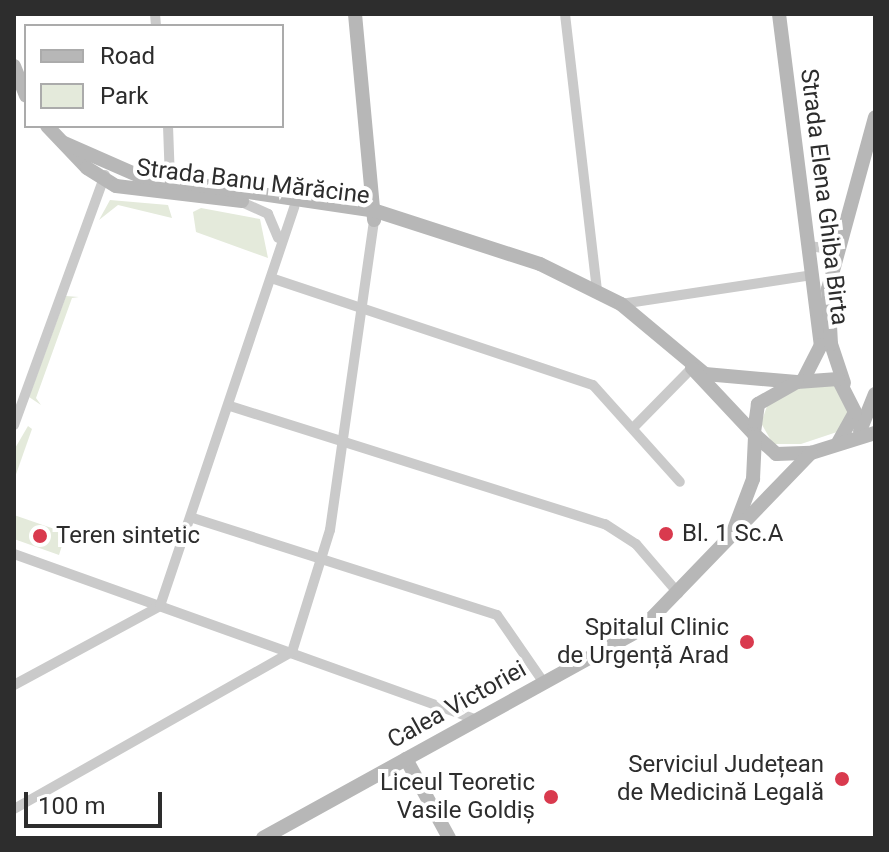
<!DOCTYPE html>
<meta charset="utf-8">
<style>
body{margin:0}
#map{position:relative;width:889px;height:852px;overflow:hidden;background:#fff;font-family:Roboto,sans-serif}
div>[style]{position:absolute}
[style*='--x']{left:calc(var(--x)*1px);top:calc(var(--y)*1px);width:calc(var(--w)*1px);rotate:calc(var(--a)*1deg)}
.green>*{inset:0;background:#e4eadb}
.street>*{height:10px;margin:-5px;padding:0 5px;transform-origin:5px;border-radius:5px;background:#cacaca}
.secondary>*{height:14px;margin:-7px;padding:0 7px;transform-origin:7px;border-radius:7px;background:#b7b7b7}
.dots>*{width:22px;height:22px;translate:-50% -50%;box-sizing:border-box;border:4px solid #fff;border-radius:50%}
span{translate:-50% -50%;white-space:nowrap;text-align:center;line-height:1.15;-webkit-text-stroke:8px #fff;paint-order:stroke}
.street-label{font-size:24px;color:#2d2d2d}
.poi-label{font-size:24px;color:#2d2d2d}
.left{translate:0 -50%;text-align:left}
.right{translate:-100% -50%;text-align:right}
.frame{position:absolute;inset:0;border:16px solid #2d2d2d;pointer-events:none}
.legend{position:absolute;left:24px;top:24px;width:260px;height:104px;box-sizing:border-box;background:#fff;border:2px solid #ababab;margin:0;padding:10px 14px;list-style:none;font-size:24px;color:#2d2d2d}
.legend li{display:flex;align-items:center;gap:16px;height:40px}
.legend b{width:40px;border:2px solid #ababab}
.scale{position:absolute;left:24px;top:792px;width:138px;height:36px;box-sizing:border-box;border:4px solid #2d2d2d;border-top:0;padding-left:10px;font-size:24px;line-height:28px;white-space:nowrap;color:#2d2d2d;-webkit-text-stroke:6px #fff;paint-order:stroke}
</style>
<div id="map">
<div class="green">
<div style="clip-path:polygon(110px 200px,168px 205px,172px 218px,118px 205px,99px 220px)"></div>
<div style="clip-path:polygon(201px 208px,260px 219px,268px 258px,196px 232px,193px 212px)"></div>
<div style="clip-path:polygon(66px 296px,79px 297px,72px 298px,36px 398px,41px 405px,29px 397px)"></div>
<div style="clip-path:polygon(814px 384px,834px 385px,849px 414px,837px 432px,801px 444px,773px 444px,761px 423px,770px 398px)"></div>
<div style="clip-path:polygon(28px 426px,32px 429px,14px 480px,14px 450px)"></div>
<div style="clip-path:polygon(14px 515px,66px 533px,59px 555px,14px 539px)"></div>
</div>
<div class="street">
<div style="--x:155;--y:14;--w:12;--a:85"></div>
<div style="--x:565;--y:14;--w:277;--a:83.4"></div>
<div style="--x:168;--y:126;--w:55;--a:87.9"></div>
<div style="--x:237;--y:200;--w:34;--a:24"></div>
<div style="--x:268;--y:214;--w:26;--a:67"></div>
<div style="--x:809;--y:246;--w:29;--a:8"></div>
<div style="--x:271;--y:278;--w:339;--a:18.4"></div>
<div style="--x:593;--y:385;--w:130;--a:48.1"></div>
<div style="--x:621;--y:304;--w:193;--a:-8.6"></div>
<div style="--x:230;--y:406;--w:393;--a:17.5"></div>
<div style="--x:605;--y:524;--w:37;--a:33"></div>
<div style="--x:636;--y:544;--w:65;--a:49.4"></div>
<div style="--x:14;--y:425;--w:266;--a:-70"></div>
<div style="--x:634;--y:427;--w:83;--a:-45.5"></div>
<div style="--x:193;--y:518;--w:319;--a:17.7"></div>
<div style="--x:497;--y:615;--w:83;--a:55.3"></div>
<div style="--x:14;--y:554;--w:492;--a:19.7"></div>
<div style="--x:14;--y:685;--w:166;--a:-28.4"></div>
<div style="--x:160;--y:606;--w:421;--a:-71.4"></div>
<div style="--x:14;--y:809;--w:319;--a:-29.5"></div>
<div style="--x:292;--y:652;--w:128;--a:-72.7"></div>
<div style="--x:330;--y:530;--w:313;--a:-81.9"></div>
</div>
<div class="secondary">
<div style="--x:355;--y:14;--w:207;--a:84.7"></div>
<div style="--x:779;--y:14;--w:334;--a:82.8"></div>
<div style="--x:821;--y:345;--w:39;--a:117"></div>
<div style="--x:14;--y:66;--w:32;--a:68"></div>
<div style="--x:47;--y:126;--w:58;--a:46.4"></div>
<div style="--x:87;--y:168;--w:34;--a:32"></div>
<div style="--x:116;--y:186;--w:127;--a:6.8"></div>
<div style="--x:64;--y:143;--w:82;--a:23.7"></div>
<div style="--x:139;--y:176;--w:240;--a:8.4"></div>
<div style="--x:376;--y:211;--w:172;--a:17.9"></div>
<div style="--x:540;--y:264;--w:90;--a:26.3"></div>
<div style="--x:621;--y:304;--w:109;--a:39.8"></div>
<div style="--x:705;--y:374;--w:92;--a:5"></div>
<div style="--x:692;--y:368;--w:91;--a:46.8"></div>
<div style="--x:844;--y:383;--w:41;--a:-108.4"></div>
<div style="--x:831;--y:344;--w:55;--a:-93.1"></div>
<div style="--x:828;--y:289;--w:178;--a:-74.7"></div>
<div style="--x:860;--y:431;--w:40;--a:-68"></div>
<div style="--x:838;--y:443;--w:35;--a:-61"></div>
<div style="--x:855;--y:412;--w:37;--a:-117"></div>
<div style="--x:838;--y:379;--w:41;--a:175.8"></div>
<div style="--x:797;--y:382;--w:45;--a:150.6"></div>
<div style="--x:758;--y:404;--w:30;--a:98"></div>
<div style="--x:754;--y:434;--w:30;--a:42"></div>
<div style="--x:776;--y:454;--w:35;--a:-2"></div>
<div style="--x:811;--y:453;--w:67;--a:-17.4"></div>
<div style="--x:733;--y:532;--w:57;--a:-69.3"></div>
<div style="--x:753;--y:479;--w:42;--a:-87.3"></div>
<div style="--x:406;--y:759;--w:90;--a:61.4"></div>
<div style="--x:263;--y:838;--w:432;--a:-28.9"></div>
<div style="--x:641;--y:629;--w:245;--a:-46"></div>
</div>
<div class="dots">
<div style="left:666px;top:534px;background:#d93a4e"></div>
<div style="left:40px;top:536px;background:#d93a4e"></div>
<div style="left:747px;top:642px;background:#d93a4e"></div>
<div style="left:842px;top:779px;background:#d93a4e"></div>
<div style="left:551px;top:797px;background:#d93a4e"></div>
</div>
<div class="street-label">
<span style="left:253px;top:182px;rotate:7deg">Strada Banu Mărăcine</span>
<span style="left:824px;top:197px;rotate:83deg">Strada Elena Ghiba Birta</span>
<span style="left:457px;top:705px;rotate:-29deg">Calea Victoriei</span>
</div>
<div class="poi-label">
<span class="left" style="left:682px;top:534px">Bl. 1 Sc.A</span>
<span class="left" style="left:56px;top:536px">Teren sintetic</span>
<span class="right" style="left:729px;top:642px">Spitalul Clinic<br>de Urgență Arad</span>
<span class="right" style="left:824px;top:779px">Serviciul Județean<br>de Medicină Legală</span>
<span class="right" style="left:535px;top:797px">Liceul Teoretic<br>Vasile Goldiș</span>
</div>
<div class="frame"></div>
<ul class="legend">
<li><b style="height:10px;background:#b7b7b7"></b>Road</li>
<li><b style="height:22px;background:#e4eadb"></b>Park</li>
</ul>
<div class="scale">100 m</div>
</div>
